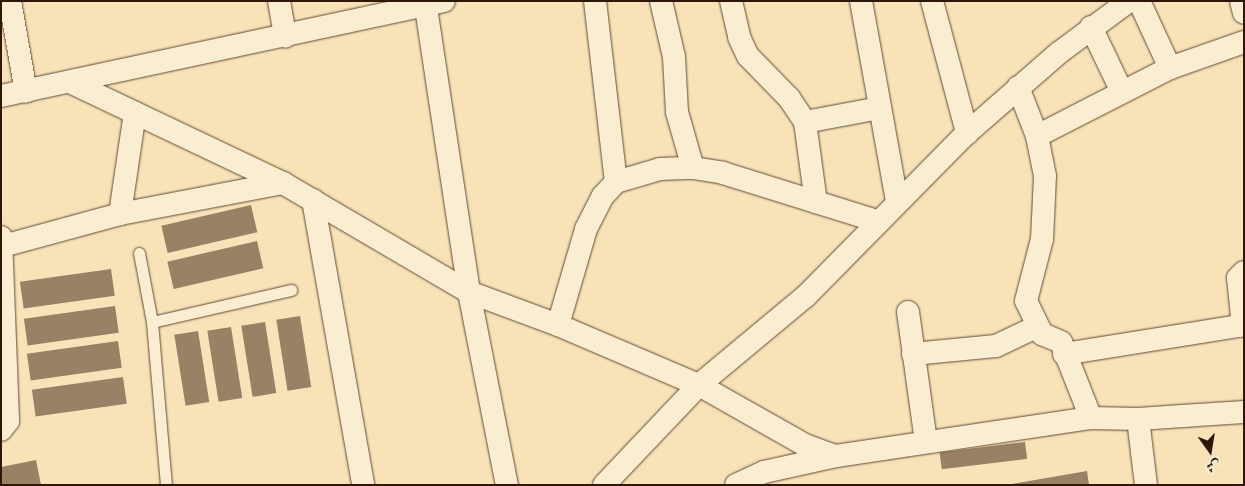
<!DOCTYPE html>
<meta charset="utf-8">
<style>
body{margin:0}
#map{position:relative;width:1245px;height:486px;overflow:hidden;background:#f8e3b9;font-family:"Libre Bodoni",Amiri,serif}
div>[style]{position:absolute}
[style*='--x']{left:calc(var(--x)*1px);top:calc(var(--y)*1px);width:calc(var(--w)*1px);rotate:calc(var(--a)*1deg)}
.building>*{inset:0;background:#988164;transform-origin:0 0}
.roads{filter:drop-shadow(0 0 1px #614a34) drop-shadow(0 0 1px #614a34)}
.lane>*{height:11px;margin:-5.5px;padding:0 5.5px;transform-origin:5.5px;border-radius:5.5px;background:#faedd2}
.street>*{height:22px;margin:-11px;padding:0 11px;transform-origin:11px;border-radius:11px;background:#faedd2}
span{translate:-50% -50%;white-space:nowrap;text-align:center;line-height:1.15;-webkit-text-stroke:4px #faedd2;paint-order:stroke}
.frame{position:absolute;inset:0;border:2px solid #2f1708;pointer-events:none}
.north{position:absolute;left:1185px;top:426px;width:50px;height:50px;-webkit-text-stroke:4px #faedd2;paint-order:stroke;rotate:167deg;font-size:14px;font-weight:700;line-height:20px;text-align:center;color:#2f1708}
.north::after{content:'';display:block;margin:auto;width:18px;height:22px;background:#2f1708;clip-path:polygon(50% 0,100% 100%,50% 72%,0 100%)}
</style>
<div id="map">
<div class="building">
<div style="left:251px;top:205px;width:28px;height:92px;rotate:77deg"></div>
<div style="left:257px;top:241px;width:28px;height:92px;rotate:77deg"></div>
<div style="left:111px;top:269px;width:27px;height:92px;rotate:82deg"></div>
<div style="left:115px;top:306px;width:27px;height:92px;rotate:82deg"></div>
<div style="left:300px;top:316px;width:72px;height:24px;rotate:81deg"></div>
<div style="left:265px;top:322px;width:72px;height:24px;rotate:81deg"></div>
<div style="left:231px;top:327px;width:72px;height:24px;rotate:81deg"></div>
<div style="left:198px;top:331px;width:72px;height:24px;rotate:81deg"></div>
<div style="left:118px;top:341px;width:27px;height:92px;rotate:82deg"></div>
<div style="left:123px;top:377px;width:27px;height:92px;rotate:82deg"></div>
<div style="left:1025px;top:442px;width:17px;height:86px;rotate:83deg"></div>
<div style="clip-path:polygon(36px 460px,41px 485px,1px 485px,1px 467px)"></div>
<div style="clip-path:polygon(1087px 471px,1089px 485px,1012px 485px,1012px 484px)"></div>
</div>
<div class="roads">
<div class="lane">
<div style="--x:139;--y:253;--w:70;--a:79.3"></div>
<div style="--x:152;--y:322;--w:164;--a:85.1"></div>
<div style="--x:152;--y:322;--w:143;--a:-13"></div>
</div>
<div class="street">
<div style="--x:10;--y:1;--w:92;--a:80"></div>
<div style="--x:279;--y:1;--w:36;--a:80"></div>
<div style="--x:425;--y:1;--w:294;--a:81.4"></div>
<div style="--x:469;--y:292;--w:197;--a:78.9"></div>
<div style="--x:595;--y:1;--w:182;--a:83.4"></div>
<div style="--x:661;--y:1;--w:57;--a:76.9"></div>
<div style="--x:674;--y:57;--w:55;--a:86.9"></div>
<div style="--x:677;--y:112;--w:58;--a:74.1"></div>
<div style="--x:731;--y:1;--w:37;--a:77"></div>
<div style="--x:739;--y:37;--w:21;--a:65"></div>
<div style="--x:748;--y:56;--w:59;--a:45.7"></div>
<div style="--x:789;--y:98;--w:29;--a:56"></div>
<div style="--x:805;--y:122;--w:81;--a:82.2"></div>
<div style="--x:861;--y:1;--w:203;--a:79.8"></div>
<div style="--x:932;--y:1;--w:137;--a:75.1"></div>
<div style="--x:1139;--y:1;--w:74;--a:65.2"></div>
<div style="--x:1241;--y:1;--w:12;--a:76"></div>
<div style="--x:1091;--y:27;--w:72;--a:64.5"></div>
<div style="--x:70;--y:82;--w:236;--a:25.4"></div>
<div style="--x:283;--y:183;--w:216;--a:30.4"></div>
<div style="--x:469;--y:292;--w:95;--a:20.3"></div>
<div style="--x:558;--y:325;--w:153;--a:23.1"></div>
<div style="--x:699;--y:385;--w:122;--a:29.5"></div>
<div style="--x:805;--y:445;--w:33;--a:20"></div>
<div style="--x:836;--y:456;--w:258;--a:-8.5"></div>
<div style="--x:1091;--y:418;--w:47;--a:1.2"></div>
<div style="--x:1138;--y:419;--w:106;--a:-3.8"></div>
<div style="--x:1018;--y:87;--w:53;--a:68.8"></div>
<div style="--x:1037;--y:136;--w:41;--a:78.7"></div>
<div style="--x:1045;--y:176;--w:63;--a:92.7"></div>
<div style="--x:1042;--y:239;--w:64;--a:104.5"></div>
<div style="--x:1026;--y:301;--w:37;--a:64"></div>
<div style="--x:1042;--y:334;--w:21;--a:23"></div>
<div style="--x:1061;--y:342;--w:82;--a:68.5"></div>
<div style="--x:1;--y:96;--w:453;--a:-12.1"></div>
<div style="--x:805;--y:122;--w:76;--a:-10.6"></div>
<div style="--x:1037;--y:136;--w:149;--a:-27.1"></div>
<div style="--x:1170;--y:68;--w:78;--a:-19.4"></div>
<div style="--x:313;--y:200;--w:289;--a:80"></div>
<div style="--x:120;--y:214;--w:102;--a:-81.6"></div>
<div style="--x:1;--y:237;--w:184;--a:87.8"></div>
<div style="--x:8;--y:421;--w:11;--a:128"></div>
<div style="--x:3;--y:246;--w:121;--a:-15.3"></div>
<div style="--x:120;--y:214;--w:166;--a:-10.8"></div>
<div style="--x:908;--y:312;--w:130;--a:82.1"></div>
<div style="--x:558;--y:325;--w:100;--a:-73.7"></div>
<div style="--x:586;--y:229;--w:37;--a:-63"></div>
<div style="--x:603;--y:196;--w:19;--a:-47"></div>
<div style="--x:616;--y:182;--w:46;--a:-16.5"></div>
<div style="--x:660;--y:169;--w:33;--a:-2"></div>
<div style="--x:693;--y:168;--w:30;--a:9"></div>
<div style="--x:723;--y:173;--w:161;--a:17.3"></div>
<div style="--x:913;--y:354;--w:83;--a:-5.5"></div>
<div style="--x:996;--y:346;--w:44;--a:-25.4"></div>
<div style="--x:1064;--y:354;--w:177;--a:-9.1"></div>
<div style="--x:1239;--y:326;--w:10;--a:-73"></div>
<div style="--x:1242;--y:316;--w:38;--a:-96"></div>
<div style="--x:1238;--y:278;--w:8;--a:-45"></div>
<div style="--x:1138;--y:419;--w:66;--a:83.1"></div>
<div style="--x:604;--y:485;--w:138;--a:-46.5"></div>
<div style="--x:699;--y:385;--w:139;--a:-39.8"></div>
<div style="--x:806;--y:296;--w:229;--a:-45.4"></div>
<div style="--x:967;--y:133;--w:123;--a:-41.1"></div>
<div style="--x:1060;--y:52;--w:86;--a:-36.5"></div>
<div style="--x:736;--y:485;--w:31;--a:-25"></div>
<div style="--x:764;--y:472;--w:74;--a:-12.5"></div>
</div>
</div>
<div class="frame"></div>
<div class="north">ش</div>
</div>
